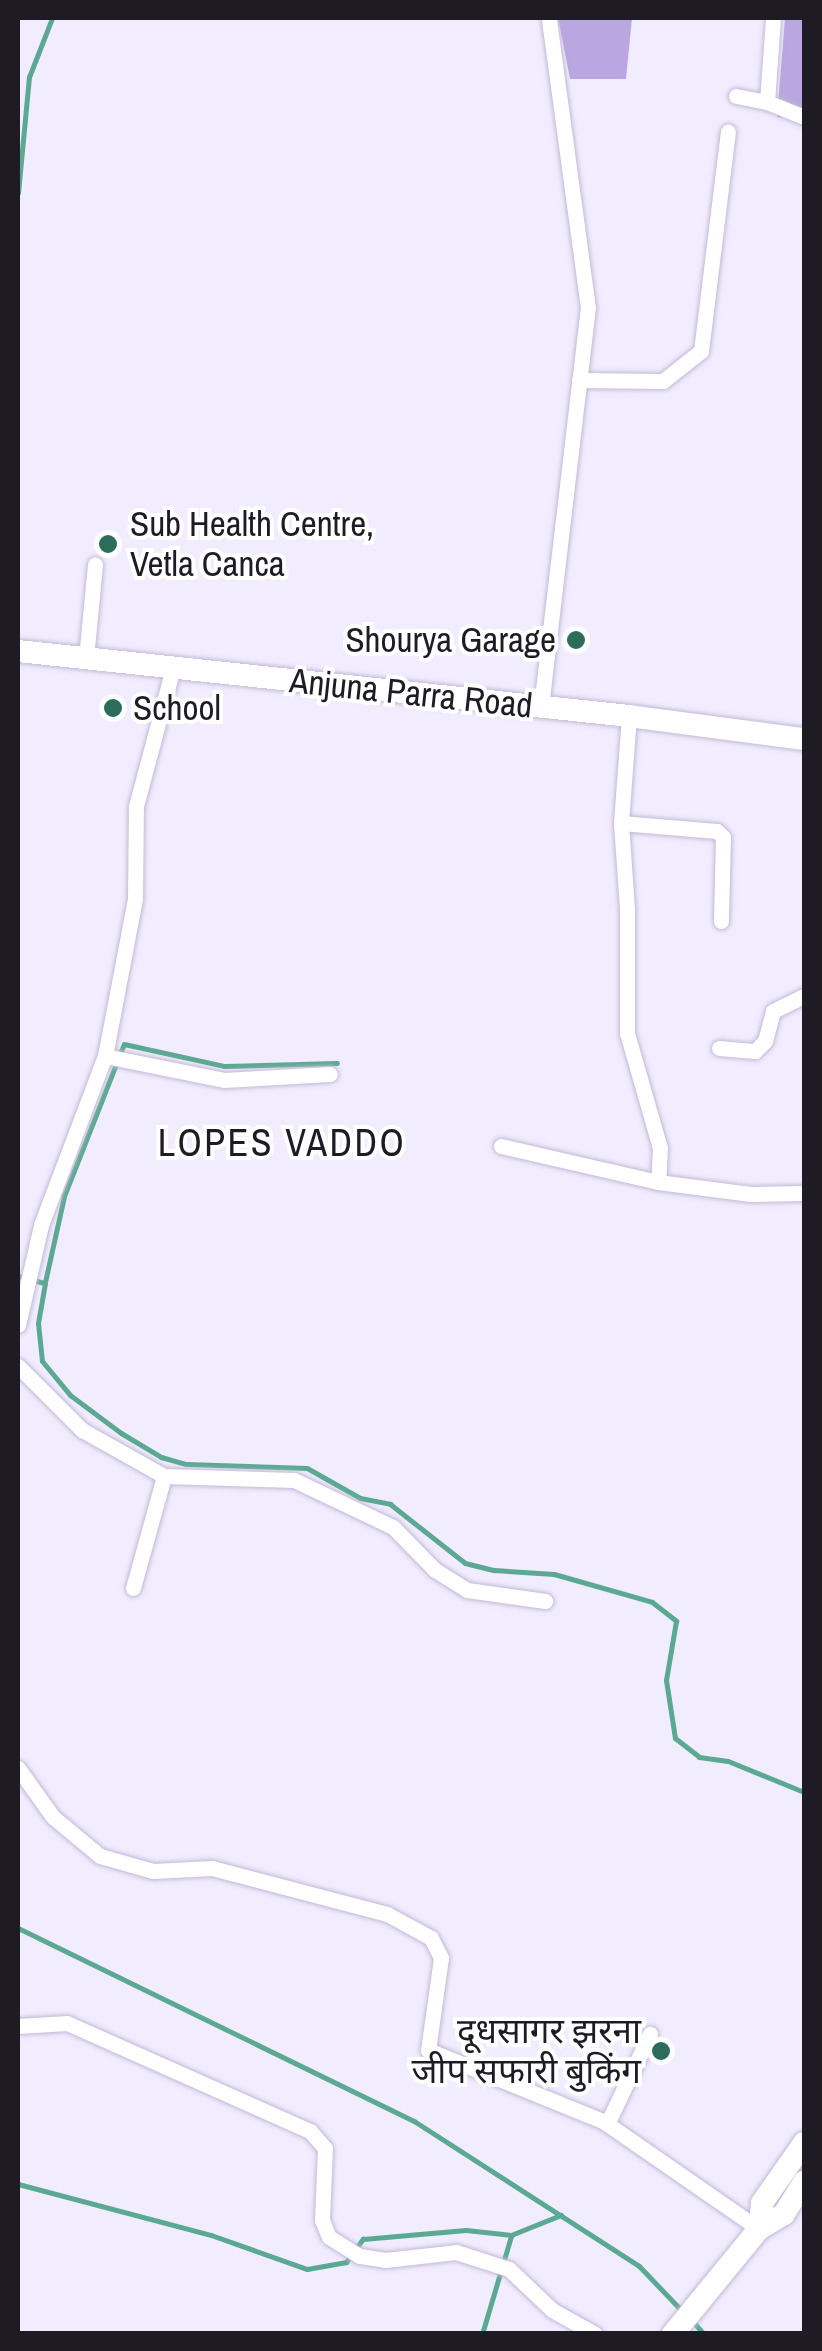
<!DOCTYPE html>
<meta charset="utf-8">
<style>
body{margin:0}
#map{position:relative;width:822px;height:2351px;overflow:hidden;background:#f1ecfe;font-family:"Archivo Narrow","Noto Sans Devanagari",sans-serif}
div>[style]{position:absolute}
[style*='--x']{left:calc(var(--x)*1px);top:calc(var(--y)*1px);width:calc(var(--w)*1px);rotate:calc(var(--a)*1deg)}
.forest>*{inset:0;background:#baa6e0}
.stream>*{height:5px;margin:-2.5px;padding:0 2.5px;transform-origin:2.5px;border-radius:2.5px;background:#5ca993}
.roads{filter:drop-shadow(0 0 2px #c3b9d7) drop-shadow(0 0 2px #c3b9d7)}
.street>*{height:15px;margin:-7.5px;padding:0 7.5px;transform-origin:7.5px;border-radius:7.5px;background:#fff}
.secondary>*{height:22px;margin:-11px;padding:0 11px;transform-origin:11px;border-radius:11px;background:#fff}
.dots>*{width:28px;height:28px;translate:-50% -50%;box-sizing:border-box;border:5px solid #fff;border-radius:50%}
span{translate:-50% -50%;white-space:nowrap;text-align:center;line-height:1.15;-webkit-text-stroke:8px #fff;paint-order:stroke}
.poi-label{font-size:35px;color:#1e1b25}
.left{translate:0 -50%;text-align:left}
.right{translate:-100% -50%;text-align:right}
.street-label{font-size:35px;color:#1e1b25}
.neighbourhood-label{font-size:38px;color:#1e1b25;letter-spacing:2.5px}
.frame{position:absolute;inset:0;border:20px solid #1e1b25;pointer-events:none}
</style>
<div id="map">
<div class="forest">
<div style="clip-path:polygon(558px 18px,632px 18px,626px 79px,570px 79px)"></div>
<div style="clip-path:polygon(785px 18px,804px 18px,804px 118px,777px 117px)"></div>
</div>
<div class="stream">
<div style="--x:18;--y:193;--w:117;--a:-84.6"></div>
<div style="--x:29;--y:77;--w:63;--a:-68.7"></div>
<div style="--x:18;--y:1276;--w:28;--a:15"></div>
<div style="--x:45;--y:1283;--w:41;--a:99.9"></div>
<div style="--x:38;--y:1323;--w:38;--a:84"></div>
<div style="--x:42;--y:1361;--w:44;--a:50.5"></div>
<div style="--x:70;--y:1395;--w:64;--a:36.7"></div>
<div style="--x:121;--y:1433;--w:47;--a:31"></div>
<div style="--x:161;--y:1457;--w:26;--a:16"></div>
<div style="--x:186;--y:1464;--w:121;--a:1.9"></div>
<div style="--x:307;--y:1468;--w:61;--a:29.5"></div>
<div style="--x:360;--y:1498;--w:31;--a:11"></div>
<div style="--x:390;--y:1504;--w:95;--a:38.2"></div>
<div style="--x:465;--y:1563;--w:30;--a:14"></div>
<div style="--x:494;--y:1570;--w:60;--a:3.8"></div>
<div style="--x:554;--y:1574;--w:102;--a:15.9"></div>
<div style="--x:652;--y:1602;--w:31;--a:38"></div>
<div style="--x:676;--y:1621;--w:60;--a:99.6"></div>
<div style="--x:666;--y:1680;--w:59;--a:81.2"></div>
<div style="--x:675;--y:1738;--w:31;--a:38"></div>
<div style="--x:699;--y:1757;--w:29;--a:8"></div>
<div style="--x:728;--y:1761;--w:82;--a:22.2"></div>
<div style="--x:45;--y:1282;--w:88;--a:-77.5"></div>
<div style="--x:64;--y:1196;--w:163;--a:-68.5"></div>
<div style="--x:124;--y:1044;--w:102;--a:12.4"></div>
<div style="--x:224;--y:1066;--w:113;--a:-1.5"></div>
<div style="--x:18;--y:1928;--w:441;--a:26"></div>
<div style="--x:414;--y:2121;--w:268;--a:32.8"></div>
<div style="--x:639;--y:2266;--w:64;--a:46.3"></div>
<div style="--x:18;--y:2184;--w:200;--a:14.8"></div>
<div style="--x:211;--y:2235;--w:102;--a:19.5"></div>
<div style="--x:307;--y:2269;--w:40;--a:-10"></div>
<div style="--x:346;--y:2262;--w:29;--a:-54"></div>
<div style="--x:363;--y:2239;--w:103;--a:-5"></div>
<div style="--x:466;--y:2230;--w:45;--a:6.3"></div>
<div style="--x:511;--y:2235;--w:54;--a:-21.8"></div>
<div style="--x:694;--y:2323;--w:15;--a:48"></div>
<div style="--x:482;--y:2334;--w:102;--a:-73.5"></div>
</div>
<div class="roads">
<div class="street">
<div style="--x:736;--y:96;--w:32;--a:11"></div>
<div style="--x:767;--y:102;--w:40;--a:22"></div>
<div style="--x:767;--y:102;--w:84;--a:-85.9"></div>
<div style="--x:579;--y:380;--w:84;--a:0.7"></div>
<div style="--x:663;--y:381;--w:48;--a:-38.3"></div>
<div style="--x:701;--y:351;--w:221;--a:-83"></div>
<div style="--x:86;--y:658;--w:94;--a:-84.5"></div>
<div style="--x:541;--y:707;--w:402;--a:-83.3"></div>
<div style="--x:588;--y:308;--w:293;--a:-97.7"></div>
<div style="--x:629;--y:716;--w:107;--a:94.3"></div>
<div style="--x:621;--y:823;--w:86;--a:86"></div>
<div style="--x:627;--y:909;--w:124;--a:90"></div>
<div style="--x:627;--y:1033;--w:120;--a:74"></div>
<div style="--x:660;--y:1148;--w:34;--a:93"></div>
<div style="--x:621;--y:823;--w:96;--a:4.8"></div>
<div style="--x:717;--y:831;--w:8;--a:45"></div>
<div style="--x:723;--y:837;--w:84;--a:91.4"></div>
<div style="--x:719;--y:1048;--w:36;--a:5"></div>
<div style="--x:755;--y:1051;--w:14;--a:-45"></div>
<div style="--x:765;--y:1041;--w:31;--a:-75"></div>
<div style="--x:773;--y:1011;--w:34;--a:-26"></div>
<div style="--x:105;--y:1056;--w:121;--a:11.4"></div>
<div style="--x:224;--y:1080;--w:106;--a:-3.2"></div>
<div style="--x:501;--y:1146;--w:161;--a:12.9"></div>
<div style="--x:658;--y:1182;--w:93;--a:7.4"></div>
<div style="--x:750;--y:1194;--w:54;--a:-1.1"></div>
<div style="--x:18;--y:1325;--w:103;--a:-77"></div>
<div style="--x:41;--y:1225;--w:181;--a:-69.3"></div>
<div style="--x:105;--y:1056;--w:161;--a:-79.2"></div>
<div style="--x:135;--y:898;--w:92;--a:-89.4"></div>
<div style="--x:136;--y:806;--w:143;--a:-75"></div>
<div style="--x:18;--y:1366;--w:91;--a:45"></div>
<div style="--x:82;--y:1430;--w:94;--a:29.3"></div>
<div style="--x:164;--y:1476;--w:130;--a:1.8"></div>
<div style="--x:294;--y:1480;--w:110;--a:25.4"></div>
<div style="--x:393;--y:1527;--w:60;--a:45.7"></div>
<div style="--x:435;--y:1570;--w:38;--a:32"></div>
<div style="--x:467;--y:1590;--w:79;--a:8"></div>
<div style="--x:133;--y:1588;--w:116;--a:-74.5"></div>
<div style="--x:18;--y:1768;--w:60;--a:54.5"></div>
<div style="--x:53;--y:1817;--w:61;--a:39.7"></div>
<div style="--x:100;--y:1856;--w:55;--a:15.8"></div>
<div style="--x:153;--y:1871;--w:59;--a:-2.9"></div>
<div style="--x:212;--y:1868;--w:181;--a:14.7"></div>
<div style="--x:387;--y:1914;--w:50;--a:28.6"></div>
<div style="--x:431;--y:1938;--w:22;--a:63"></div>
<div style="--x:441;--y:1958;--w:93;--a:98"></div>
<div style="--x:428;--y:2050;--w:189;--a:22.1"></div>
<div style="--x:603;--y:2121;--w:190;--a:34.7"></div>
<div style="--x:18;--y:2026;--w:49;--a:-3.5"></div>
<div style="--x:67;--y:2023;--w:266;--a:24"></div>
<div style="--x:310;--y:2131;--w:23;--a:49"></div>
<div style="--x:325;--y:2148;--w:72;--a:92.4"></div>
<div style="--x:322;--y:2220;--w:18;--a:68"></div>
<div style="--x:329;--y:2237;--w:36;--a:32"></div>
<div style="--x:360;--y:2256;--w:25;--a:9"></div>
<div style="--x:385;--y:2260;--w:71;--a:-6.4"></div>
<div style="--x:456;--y:2252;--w:56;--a:17.8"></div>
<div style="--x:509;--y:2269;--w:59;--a:43.6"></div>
<div style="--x:552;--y:2310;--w:49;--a:29.2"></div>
<div style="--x:607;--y:2124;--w:100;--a:-64.5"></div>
</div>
<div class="secondary">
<div style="--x:18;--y:651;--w:614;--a:6.07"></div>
<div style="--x:629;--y:716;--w:177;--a:7.5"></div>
<div style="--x:759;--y:2229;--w:26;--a:-83"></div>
<div style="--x:762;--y:2203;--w:73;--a:-55"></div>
<div style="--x:673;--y:2334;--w:136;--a:-50.7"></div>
<div style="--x:759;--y:2229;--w:29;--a:-31"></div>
<div style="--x:784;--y:2214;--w:38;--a:-58"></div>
</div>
</div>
<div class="dots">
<div style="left:108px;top:544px;background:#2b6c5a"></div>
<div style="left:576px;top:640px;background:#2b6c5a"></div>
<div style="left:113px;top:708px;background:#2b6c5a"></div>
<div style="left:661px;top:2051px;background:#2b6c5a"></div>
</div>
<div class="poi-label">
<span class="left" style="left:130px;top:544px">Sub Health Centre,<br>Vetla Canca</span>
<span class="right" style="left:556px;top:640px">Shourya Garage</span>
<span class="left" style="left:133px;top:708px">School</span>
<span class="right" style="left:641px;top:2051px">दूधसागर झरना<br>जीप सफारी बुकिंग</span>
</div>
<div class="street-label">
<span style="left:411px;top:693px;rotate:6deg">Anjuna Parra Road</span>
</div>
<div class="neighbourhood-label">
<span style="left:282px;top:1143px">LOPES VADDO</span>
</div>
<div class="frame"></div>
</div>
